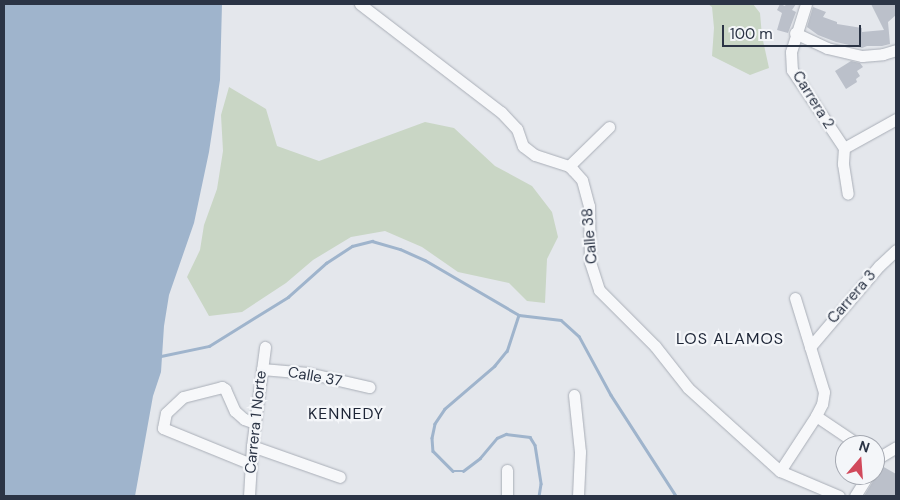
<!DOCTYPE html>
<style>
body{margin:0}
#map{position:relative;width:900px;height:500px;overflow:hidden;background:#e4e7ec;font-family:"DM Sans",sans-serif}
div>[style]{position:absolute}
[style*='--x']{left:calc(var(--x)*1px);top:calc(var(--y)*1px);width:calc(var(--w)*1px);rotate:calc(var(--a)*1deg)}
.green>*{inset:0;background:#c9d6c5}
.water>*{inset:0;background:#9fb4cc}
.stream>*{height:2.5px;margin:-1.25px;padding:0 1.25px;transform-origin:1.25px;border-radius:1.25px;background:#9fb4cc}
.building>*{inset:0;background:#bbc0ca}
.roads{filter:drop-shadow(0 0 1px #a9aeb7) drop-shadow(0 0 1px #a9aeb7)}
.minor>*{height:11px;margin:-5.5px;padding:0 5.5px;transform-origin:5.5px;border-radius:5.5px;background:#f7f8fa}
span{translate:-50% -50%;white-space:nowrap;text-align:center;line-height:1.15;-webkit-text-stroke:4.5px #f4f6f9;paint-order:stroke}
.street-label{font-size:15px;color:#2b3445}
.neighbourhood-label{font-size:16px;color:#1d2536;letter-spacing:1px}
.frame{position:absolute;inset:0;border:5px solid #2b3445;pointer-events:none}
.north{position:absolute;left:835px;top:435px;width:50px;height:50px;box-sizing:border-box;background:#f4f6f9;border:1px solid #a4a8b1;border-radius:50%;rotate:18deg;font-size:14px;font-weight:700;line-height:20px;text-align:center;color:#2b3445}
.north::after{content:'';display:block;margin:auto;width:18px;height:22px;background:#d1495b;clip-path:polygon(50% 0,100% 100%,50% 72%,0 100%)}
.scale{position:absolute;left:722px;top:25px;width:139px;height:22px;box-sizing:border-box;border:2px solid #2b3445;border-top:0;padding-left:6px;font-size:15px;line-height:18px;white-space:nowrap;color:#2b3445;-webkit-text-stroke:4px #f4f6f9;paint-order:stroke}
</style>
<div id="map">
<div class="green">
<div style="clip-path:polygon(708px 4px,753px 4px,760px 13px,762px 36px,769px 68px,750px 75px,712px 56px,714px 28px,712px 7px)"></div>
<div style="clip-path:polygon(229px 87px,266px 109px,277px 146px,319px 161px,425px 122px,454px 128px,495px 166px,532px 186px,552px 212px,558px 237px,547px 259px,545px 303px,527px 301px,509px 283px,458px 272px,422px 247px,385px 231px,351px 237px,313px 260px,286px 283px,242px 312px,209px 316px,187px 277px,200px 250px,204px 225px,217px 189px,223px 151px,221px 115px)"></div>
</div>
<div class="water">
<div style="clip-path:polygon(4px 4px,222px 4px,220px 80px,209px 152px,194px 223px,169px 295px,164px 326px,161px 372px,153px 396px,135px 496px,4px 496px)"></div>
</div>
<div class="stream">
<div style="--x:519;--y:315;--w:38;--a:108"></div>
<div style="--x:507;--y:351;--w:19;--a:129"></div>
<div style="--x:495;--y:366;--w:66;--a:139.3"></div>
<div style="--x:445;--y:409;--w:18;--a:124"></div>
<div style="--x:435;--y:424;--w:14;--a:102"></div>
<div style="--x:432;--y:438;--w:13;--a:86"></div>
<div style="--x:433;--y:451;--w:28;--a:45"></div>
<div style="--x:453;--y:471;--w:10;--a:0"></div>
<div style="--x:463;--y:471;--w:21;--a:-37"></div>
<div style="--x:480;--y:458;--w:26;--a:-50"></div>
<div style="--x:497;--y:438;--w:10;--a:-24"></div>
<div style="--x:506;--y:434;--w:24;--a:7"></div>
<div style="--x:530;--y:437;--w:9;--a:58"></div>
<div style="--x:535;--y:445;--w:39;--a:81"></div>
<div style="--x:541;--y:484;--w:12;--a:99"></div>
<div style="--x:161;--y:356;--w:49;--a:-11.8"></div>
<div style="--x:209;--y:346;--w:93;--a:-31.8"></div>
<div style="--x:288;--y:297;--w:51;--a:-41.8"></div>
<div style="--x:326;--y:263;--w:31;--a:-33"></div>
<div style="--x:352;--y:246;--w:21;--a:-14"></div>
<div style="--x:372;--y:241;--w:29;--a:16"></div>
<div style="--x:400;--y:249;--w:27;--a:24"></div>
<div style="--x:425;--y:260;--w:109;--a:30.3"></div>
<div style="--x:519;--y:315;--w:42;--a:6.8"></div>
<div style="--x:561;--y:320;--w:24;--a:42"></div>
<div style="--x:579;--y:336;--w:67;--a:61.5"></div>
<div style="--x:611;--y:395;--w:120;--a:57.2"></div>
</div>
<div class="building">
<div style="clip-path:polygon(780px 4px,785px 6px,786px 4px,796px 4px,792px 10px,796px 12px,788px 33px,777px 30px,782px 13px,777px 10px)"></div>
<div style="clip-path:polygon(871px 4px,896px 4px,896px 15px,888px 22px,890px 44px,882px 46px,867px 46px,862px 48px,836px 42px,818px 35px,807px 27px,813px 7px,826px 12px,823px 17px,837px 22px,837px 24px,862px 28px,862px 32px,884px 30px)"></div>
<div style="clip-path:polygon(851px 61px,860px 63px,863px 67px,857px 71px,860px 76px,856px 79px,857px 82px,846px 89px,835px 71px)"></div>
<div style="clip-path:polygon(882px 466px,896px 474px,896px 496px,864px 496px,875px 478px,875px 470px)"></div>
</div>
<div class="roads">
<div class="minor">
<div style="--x:360;--y:4;--w:178;--a:37.5"></div>
<div style="--x:501;--y:112;--w:23;--a:47"></div>
<div style="--x:517;--y:129;--w:18;--a:71"></div>
<div style="--x:523;--y:146;--w:15;--a:37"></div>
<div style="--x:535;--y:155;--w:36;--a:18"></div>
<div style="--x:569;--y:166;--w:6;--a:45"></div>
<div style="--x:573;--y:170;--w:13;--a:48"></div>
<div style="--x:582;--y:180;--w:27;--a:75"></div>
<div style="--x:589;--y:206;--w:56;--a:89"></div>
<div style="--x:590;--y:262;--w:29;--a:72"></div>
<div style="--x:599;--y:290;--w:79;--a:45"></div>
<div style="--x:655;--y:346;--w:53;--a:51.8"></div>
<div style="--x:688;--y:388;--w:124;--a:42.1"></div>
<div style="--x:780;--y:471;--w:64;--a:23"></div>
<div style="--x:806;--y:4;--w:50;--a:107.4"></div>
<div style="--x:791;--y:52;--w:18;--a:87"></div>
<div style="--x:792;--y:70;--w:94;--a:56.3"></div>
<div style="--x:844;--y:148;--w:16;--a:94"></div>
<div style="--x:843;--y:164;--w:30;--a:81"></div>
<div style="--x:795;--y:33;--w:35;--a:25"></div>
<div style="--x:827;--y:48;--w:36;--a:13"></div>
<div style="--x:862;--y:56;--w:21;--a:-5"></div>
<div style="--x:883;--y:54;--w:14;--a:-17"></div>
<div style="--x:844;--y:148;--w:60;--a:-29.1"></div>
<div style="--x:569;--y:166;--w:56;--a:-44.3"></div>
<div style="--x:795;--y:298;--w:98;--a:72.9"></div>
<div style="--x:824;--y:392;--w:12;--a:99"></div>
<div style="--x:822;--y:404;--w:13;--a:117"></div>
<div style="--x:810;--y:347;--w:106;--a:-49.6"></div>
<div style="--x:879;--y:266;--w:23;--a:-43"></div>
<div style="--x:262;--y:369;--w:46;--a:5"></div>
<div style="--x:308;--y:373;--w:63;--a:12.9"></div>
<div style="--x:574;--y:395;--w:57;--a:84"></div>
<div style="--x:580;--y:452;--w:44;--a:92.6"></div>
<div style="--x:252;--y:446;--w:93;--a:19.4"></div>
<div style="--x:875;--y:462;--w:5;--a:-53"></div>
<div style="--x:878;--y:458;--w:21;--a:-31"></div>
<div style="--x:251;--y:464;--w:95;--a:-157.8"></div>
<div style="--x:163;--y:428;--w:15;--a:-79"></div>
<div style="--x:166;--y:413;--w:23;--a:-43"></div>
<div style="--x:183;--y:397;--w:40;--a:-14.4"></div>
<div style="--x:222;--y:387;--w:4;--a:34"></div>
<div style="--x:225;--y:389;--w:24;--a:66"></div>
<div style="--x:235;--y:411;--w:12;--a:42"></div>
<div style="--x:244;--y:419;--w:12;--a:20"></div>
<div style="--x:507;--y:470;--w:26;--a:90"></div>
<div style="--x:780;--y:471;--w:66;--a:-56.8"></div>
<div style="--x:816;--y:416;--w:52;--a:34"></div>
<div style="--x:249;--y:496;--w:50;--a:-86.6"></div>
<div style="--x:252;--y:446;--w:100;--a:-82.5"></div>
<div style="--x:855;--y:496;--w:25;--a:-58"></div>
</div>
</div>
<div class="street-label">
<span style="left:813px;top:100px;rotate:58deg">Carrera 2</span>
<span style="left:590px;top:236px;rotate:-95deg">Calle 38</span>
<span style="left:852px;top:297px;rotate:-49deg">Carrera 3</span>
<span style="left:315px;top:377px;rotate:10deg">Calle 37</span>
<span style="left:256px;top:422px;rotate:-84deg">Carrera 1 Norte</span>
</div>
<div class="neighbourhood-label">
<span style="left:730px;top:339px">LOS ALAMOS</span>
<span style="left:346px;top:414px">KENNEDY</span>
</div>
<div class="frame"></div>
<div class="north">N</div>
<div class="scale">100 m</div>
</div>
